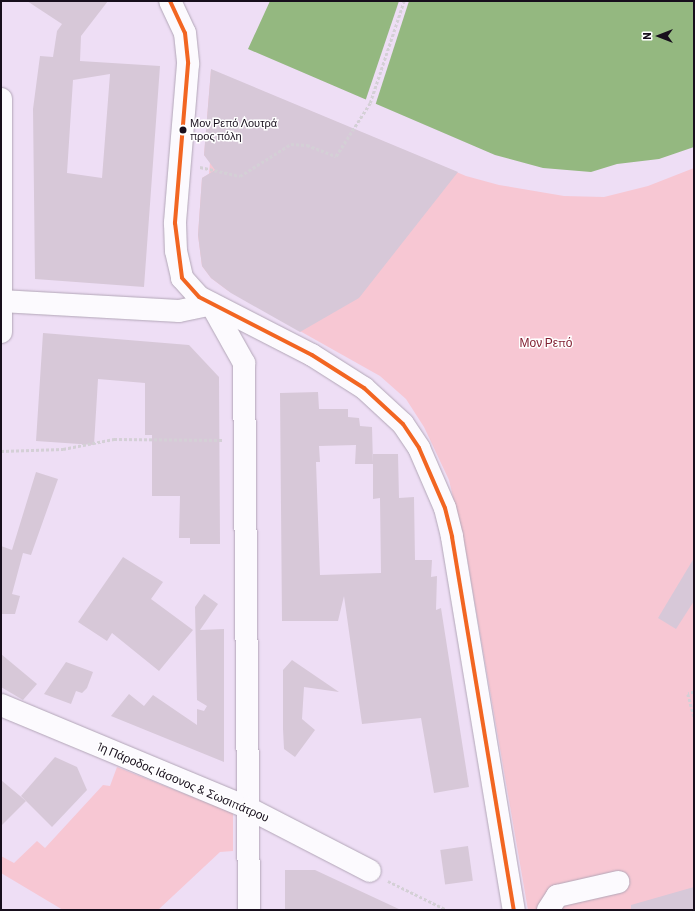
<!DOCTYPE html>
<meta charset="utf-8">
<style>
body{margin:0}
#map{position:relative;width:695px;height:911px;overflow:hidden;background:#eedef5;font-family:Barlow,sans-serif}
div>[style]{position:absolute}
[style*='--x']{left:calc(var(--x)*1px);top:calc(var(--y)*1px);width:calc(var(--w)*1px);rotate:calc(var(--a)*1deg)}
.green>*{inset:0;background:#f7c7d3}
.water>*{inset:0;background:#94b880}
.pier>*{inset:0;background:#eedef5}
.building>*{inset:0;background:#d7c8d8;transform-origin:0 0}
.path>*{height:2.5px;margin-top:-1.25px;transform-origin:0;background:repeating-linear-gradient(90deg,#d4d0d6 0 3px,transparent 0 5px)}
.roads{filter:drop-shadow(0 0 1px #b2a6b7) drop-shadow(0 0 1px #b2a6b7)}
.minor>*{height:22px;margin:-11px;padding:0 11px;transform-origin:11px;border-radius:11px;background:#fcfafe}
.major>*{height:22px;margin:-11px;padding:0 11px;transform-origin:11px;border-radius:11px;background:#fcfafe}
.bus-1>*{height:4px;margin:-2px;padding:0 2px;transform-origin:2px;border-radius:2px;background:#f26522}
.dots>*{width:11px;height:11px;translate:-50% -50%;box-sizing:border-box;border:2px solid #fff;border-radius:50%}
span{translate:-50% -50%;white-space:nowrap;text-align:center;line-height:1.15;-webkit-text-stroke:3px #fff;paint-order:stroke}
.bus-label{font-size:11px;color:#170e1c}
.left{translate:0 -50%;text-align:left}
.park-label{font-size:12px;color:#801e30}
.street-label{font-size:12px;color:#170e1c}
.frame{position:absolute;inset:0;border:2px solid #170e1c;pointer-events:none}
.north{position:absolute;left:639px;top:16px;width:40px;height:40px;-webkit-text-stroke:3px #fff;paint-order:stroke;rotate:270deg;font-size:11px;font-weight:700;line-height:16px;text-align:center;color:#170e1c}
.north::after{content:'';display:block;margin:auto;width:14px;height:18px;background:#170e1c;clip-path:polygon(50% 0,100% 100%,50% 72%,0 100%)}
</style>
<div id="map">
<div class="green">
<div style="clip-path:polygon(211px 70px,466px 176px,499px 185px,564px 196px,604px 197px,648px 186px,694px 168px,694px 910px,528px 910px,467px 558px,449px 480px,424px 427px,406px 399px,380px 376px,227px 290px,211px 278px,202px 266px,198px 235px,202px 178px,209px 174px,210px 162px,204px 155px)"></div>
<div style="clip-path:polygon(117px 767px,233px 813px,233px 851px,220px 852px,158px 910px,63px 910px,1px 873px,1px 856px,14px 863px,37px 841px,45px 848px,103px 785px,110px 786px)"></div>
</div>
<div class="water">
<div style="clip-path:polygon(270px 1px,694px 1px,694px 147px,659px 159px,617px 164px,591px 172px,543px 168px,495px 155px,248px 49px)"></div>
</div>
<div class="pier">
<div style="clip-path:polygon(399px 1px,409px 1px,375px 106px,365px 102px)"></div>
</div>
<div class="building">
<div style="clip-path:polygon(evenodd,27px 1px,108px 1px,81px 36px,80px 61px,160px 66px,144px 287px,35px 279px,33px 109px,40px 56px,53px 57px,57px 31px,62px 24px,27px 1px,110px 74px,102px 178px,67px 173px,73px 80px,110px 74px)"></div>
<div style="clip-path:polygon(211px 69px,458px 172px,359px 298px,300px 332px,231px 293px,211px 278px,202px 266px,198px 235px,202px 178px,215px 170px,204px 155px)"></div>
<div style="clip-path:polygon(43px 333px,189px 345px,219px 377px,220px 544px,190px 544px,190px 538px,179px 538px,180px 496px,152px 496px,152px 435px,145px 435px,145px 383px,98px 379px,94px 445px,36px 441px)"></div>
<div style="clip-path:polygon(318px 392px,319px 409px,348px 409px,348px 417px,359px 418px,360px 426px,372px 427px,373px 464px,355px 464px,356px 445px,319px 446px,320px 462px,316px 462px,320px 575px,381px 573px,380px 498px,373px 499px,373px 454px,398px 454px,399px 498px,414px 497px,415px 560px,432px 560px,431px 577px,437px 576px,436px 610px,441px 608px,469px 787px,434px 793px,421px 718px,362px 724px,344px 596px,338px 621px,282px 621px,280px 393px)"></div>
<div style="clip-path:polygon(36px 472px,58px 479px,31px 555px,23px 553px,12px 594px,20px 596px,15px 614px,1px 614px,1px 546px,12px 550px)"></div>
<div style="clip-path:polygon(123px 557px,163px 582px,151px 599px,193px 630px,159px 671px,112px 633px,107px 641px,78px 622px)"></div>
<div style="clip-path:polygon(694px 558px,694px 601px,676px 629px,658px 618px)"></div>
<div style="clip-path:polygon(204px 594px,218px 604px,200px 630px,224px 629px,224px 762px,111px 716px,129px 694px,144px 706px,153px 695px,197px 725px,197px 709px,204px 711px,207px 706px,197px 700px,195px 607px)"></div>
<div style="clip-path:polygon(1px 654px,37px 684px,23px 700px,1px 687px)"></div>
<div style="clip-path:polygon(292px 660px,339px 692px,304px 687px,302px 719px,315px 730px,295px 757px,284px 749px,283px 729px,283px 670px)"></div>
<div style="clip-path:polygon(66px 662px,93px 672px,87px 688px,82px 693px,76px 691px,71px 704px,44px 694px)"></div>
<div style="clip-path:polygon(55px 757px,77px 767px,87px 790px,52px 827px,21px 796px)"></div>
<div style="clip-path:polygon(1px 780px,26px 801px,1px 826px)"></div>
<div style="left:468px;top:846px;width:35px;height:28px;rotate:82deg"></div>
<div style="clip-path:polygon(285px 870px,315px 870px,401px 910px,285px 910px)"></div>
<div style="clip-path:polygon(694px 887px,694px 910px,631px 910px,631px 905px)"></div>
</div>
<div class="path">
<div style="--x:200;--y:167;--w:41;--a:12.7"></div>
<div style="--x:240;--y:176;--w:60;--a:-32.1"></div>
<div style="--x:291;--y:144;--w:16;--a:4"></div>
<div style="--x:307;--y:145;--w:31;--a:21"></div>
<div style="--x:336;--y:156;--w:63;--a:-57.3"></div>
<div style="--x:370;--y:103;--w:108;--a:-71.6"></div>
<div style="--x:1;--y:451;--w:62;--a:-1.8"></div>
<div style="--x:63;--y:449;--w:52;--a:-11.1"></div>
<div style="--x:114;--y:439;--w:109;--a:0.5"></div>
<div style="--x:694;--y:692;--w:6;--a:162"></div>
<div style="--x:688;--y:694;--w:23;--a:75"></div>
<div style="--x:388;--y:881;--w:66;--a:26.2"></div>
</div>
<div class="roads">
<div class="minor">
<div style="--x:1;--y:99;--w:233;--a:90"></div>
<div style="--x:1;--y:301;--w:178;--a:3.2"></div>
<div style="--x:179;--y:311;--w:33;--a:-12"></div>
<div style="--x:211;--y:304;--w:68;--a:60.8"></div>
<div style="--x:244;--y:363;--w:547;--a:89.48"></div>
<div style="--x:1;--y:705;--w:268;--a:22.6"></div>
<div style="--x:248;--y:808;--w:137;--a:27.3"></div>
<div style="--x:548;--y:910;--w:17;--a:-57"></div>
<div style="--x:557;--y:896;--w:63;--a:-12.9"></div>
</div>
<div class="major">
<div style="--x:170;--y:1;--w:35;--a:65"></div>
<div style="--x:185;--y:33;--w:31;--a:84"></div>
<div style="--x:188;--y:64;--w:160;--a:94.7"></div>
<div style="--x:175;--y:223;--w:28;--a:88"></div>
<div style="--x:176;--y:251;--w:28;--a:77"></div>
<div style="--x:182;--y:278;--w:25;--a:48"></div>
<div style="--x:199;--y:297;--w:127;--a:27.2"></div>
<div style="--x:312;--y:355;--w:62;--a:32.4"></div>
<div style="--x:364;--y:388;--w:53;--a:42.7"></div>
<div style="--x:403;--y:424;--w:29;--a:56"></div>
<div style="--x:419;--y:448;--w:65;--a:66.6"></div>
<div style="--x:445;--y:508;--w:30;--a:76"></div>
<div style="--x:452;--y:537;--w:378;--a:80.6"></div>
</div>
</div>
<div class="bus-1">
<div style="--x:170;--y:1;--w:35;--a:65"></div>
<div style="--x:185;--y:33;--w:31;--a:84"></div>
<div style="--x:188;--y:64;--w:160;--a:94.7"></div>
<div style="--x:175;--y:223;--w:55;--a:82.7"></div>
<div style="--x:182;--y:278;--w:25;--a:48"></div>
<div style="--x:199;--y:297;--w:127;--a:27.2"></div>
<div style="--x:312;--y:355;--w:62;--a:32.4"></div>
<div style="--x:364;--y:388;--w:53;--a:42.7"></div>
<div style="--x:403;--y:424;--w:29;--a:56"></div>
<div style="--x:419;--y:448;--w:65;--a:66.6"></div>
<div style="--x:445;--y:508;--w:30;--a:76"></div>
<div style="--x:452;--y:537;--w:378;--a:80.6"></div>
</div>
<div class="dots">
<div style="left:183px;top:130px;background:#170e1c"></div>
</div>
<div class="bus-label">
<span class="left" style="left:190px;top:130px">Μον Ρεπό Λουτρά<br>προς πόλη</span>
</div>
<div class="park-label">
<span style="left:546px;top:343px">Μον Ρεπό</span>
</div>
<div class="street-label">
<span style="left:183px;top:782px;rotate:23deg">1η Πάροδος Ιάσονος &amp; Σωσιπάτρου</span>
</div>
<div class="frame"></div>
<div class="north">N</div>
</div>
